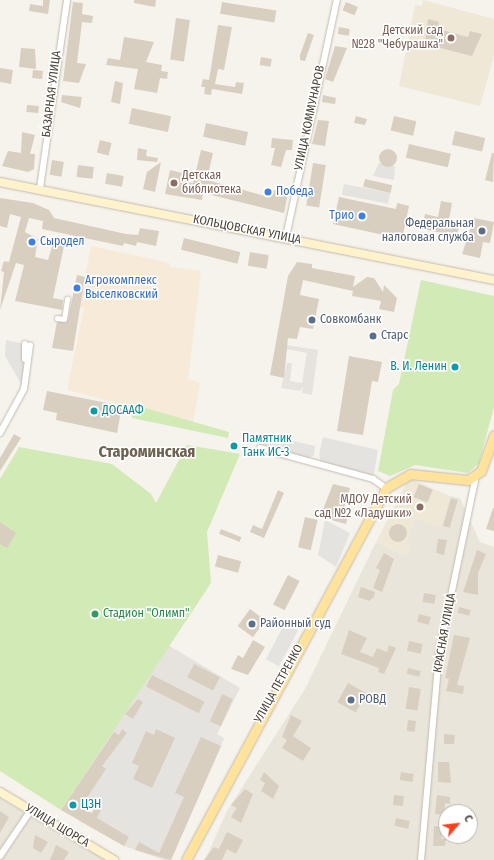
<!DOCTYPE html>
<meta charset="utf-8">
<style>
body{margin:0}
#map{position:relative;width:494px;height:860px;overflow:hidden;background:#f6f3ec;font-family:"Fira Sans Condensed",sans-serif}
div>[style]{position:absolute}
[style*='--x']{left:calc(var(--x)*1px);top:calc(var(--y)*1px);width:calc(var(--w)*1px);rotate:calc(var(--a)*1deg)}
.residential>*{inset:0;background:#eae5da}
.commercial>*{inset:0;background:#f7ead8}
.industrial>*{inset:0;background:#e6e2dd}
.education>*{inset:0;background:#efe8d6}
.green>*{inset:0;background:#d2eab5}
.parking>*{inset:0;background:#e5e3e0;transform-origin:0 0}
.building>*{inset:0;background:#d8cfc1;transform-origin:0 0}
.round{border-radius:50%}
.roads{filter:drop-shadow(0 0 1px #c2bbae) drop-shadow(0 0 1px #c2bbae)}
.pedestrian>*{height:4.5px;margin:-2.25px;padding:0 2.25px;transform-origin:2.25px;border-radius:2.25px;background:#fff}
.minor>*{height:6px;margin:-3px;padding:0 3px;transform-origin:3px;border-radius:3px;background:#fff}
.secondary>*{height:8px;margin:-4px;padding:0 4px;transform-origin:4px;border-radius:4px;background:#fff3cd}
.primary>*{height:9px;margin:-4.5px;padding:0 4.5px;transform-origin:4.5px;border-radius:4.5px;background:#ffe39c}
.dots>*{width:11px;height:11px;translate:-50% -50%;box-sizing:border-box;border:2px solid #fff;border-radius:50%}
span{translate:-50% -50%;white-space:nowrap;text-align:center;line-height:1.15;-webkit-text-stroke:3px #fff;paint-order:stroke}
.education-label{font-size:12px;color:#785e54}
.right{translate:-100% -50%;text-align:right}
.left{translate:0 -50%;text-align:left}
.street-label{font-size:12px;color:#4b4439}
.shop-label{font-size:12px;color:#366cbe}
.service-label{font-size:12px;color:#4e5e75}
.culture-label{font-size:12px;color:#0d838f}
.leisure-label{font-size:12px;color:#27864d}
.district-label{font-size:16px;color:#6e6250;font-weight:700}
.north{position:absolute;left:438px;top:804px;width:40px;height:40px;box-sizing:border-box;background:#fff;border:1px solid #b7b4b0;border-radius:50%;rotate:62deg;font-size:11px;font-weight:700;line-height:16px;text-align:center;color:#4b4439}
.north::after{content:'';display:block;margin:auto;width:14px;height:18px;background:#fc3f1d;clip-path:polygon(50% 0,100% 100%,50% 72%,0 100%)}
</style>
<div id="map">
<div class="residential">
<div style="clip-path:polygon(evenodd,450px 496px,460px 498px,480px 542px,494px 547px,494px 860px,205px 860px,227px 811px,305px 689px,376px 542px,407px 556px,405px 545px,415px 518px,440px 527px,450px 496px,446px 812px,470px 812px,470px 836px,446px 836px,446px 812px)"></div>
<div style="clip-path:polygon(0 798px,105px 860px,0 860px)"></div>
</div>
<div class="commercial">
<div style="clip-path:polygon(91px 246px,170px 263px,170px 267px,201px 271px,188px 379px,200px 383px,193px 423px,67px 390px,84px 308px,79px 307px)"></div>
</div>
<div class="industrial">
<div style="clip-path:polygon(286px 345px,318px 350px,312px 395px,302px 393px,303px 386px,300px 391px,281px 388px,287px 363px,292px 363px,290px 381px,302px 383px,307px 353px,286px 349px)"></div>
<div style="clip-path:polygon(168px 645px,240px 688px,217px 734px,224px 738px,221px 746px,171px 860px,164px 860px,124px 846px,79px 821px,86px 810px,92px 813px,95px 806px,73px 792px)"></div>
</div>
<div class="education">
<div style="clip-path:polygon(423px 0,494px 19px,494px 56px,480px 106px,399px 86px,415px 5px,422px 6px)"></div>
<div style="clip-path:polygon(409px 478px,450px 496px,440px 527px,415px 519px,406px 545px,411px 548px,407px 556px,376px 542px)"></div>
</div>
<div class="green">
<div style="clip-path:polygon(421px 280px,494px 296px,494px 407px,479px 463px,468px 473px,415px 465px,390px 476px,378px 471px,393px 390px,399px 384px)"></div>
<div style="clip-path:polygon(131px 404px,229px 432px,228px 438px,132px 418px)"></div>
<div style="clip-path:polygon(187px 445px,240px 454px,207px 532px,211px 583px,61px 810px,0 771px,0 479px,19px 447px,112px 464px,151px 494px,156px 503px)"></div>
</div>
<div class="parking">
<div style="clip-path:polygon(379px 163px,395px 166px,394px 180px,373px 176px)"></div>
<div style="left:344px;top:184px;width:47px;height:11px;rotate:11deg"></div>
<div style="clip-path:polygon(6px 340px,25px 344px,24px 389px,5px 356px)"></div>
<div style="clip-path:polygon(263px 434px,315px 446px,314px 455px,305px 461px,260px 448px)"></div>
<div style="clip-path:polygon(323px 437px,378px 450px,373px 479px,322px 466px,319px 455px)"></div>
<div style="clip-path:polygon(325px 520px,350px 533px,336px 567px,318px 555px)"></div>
<div style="left:285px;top:623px;width:15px;height:41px;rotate:28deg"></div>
<div style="clip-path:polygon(148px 696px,201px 723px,168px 797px,176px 801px,155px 850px,130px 835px,136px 823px,91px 796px)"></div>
</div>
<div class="building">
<div style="clip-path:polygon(43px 0,50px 0,48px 14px,29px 11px,30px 4px,43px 6px)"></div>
<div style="clip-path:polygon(134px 0,156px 0,155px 7px,134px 3px)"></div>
<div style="clip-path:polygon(73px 2px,83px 3px,82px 14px,93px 16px,92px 23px,82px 22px,77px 63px,86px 64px,79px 83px,63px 81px)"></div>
<div style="left:222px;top:2px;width:55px;height:12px;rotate:9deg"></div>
<div style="left:346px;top:2px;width:13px;height:9px;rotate:23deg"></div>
<div style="left:176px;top:18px;width:14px;height:42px;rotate:8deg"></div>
<div style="clip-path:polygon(428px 19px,439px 22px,438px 29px,468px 37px,470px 31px,482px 34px,472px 56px,425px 44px)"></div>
<div style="clip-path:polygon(218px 25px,232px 27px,224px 70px,218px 69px,215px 84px,235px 87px,236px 82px,244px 83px,242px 94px,212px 89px,211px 95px,204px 94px,205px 87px,201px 87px,203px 79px,209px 80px)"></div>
<div style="left:339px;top:27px;width:11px;height:7px;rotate:10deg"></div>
<div style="clip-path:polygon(308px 33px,314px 35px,305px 61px,300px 60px,300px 55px)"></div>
<div style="clip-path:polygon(124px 37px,154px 42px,146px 62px,162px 65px,161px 71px,168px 72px,167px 79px,160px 78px,157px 93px,134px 89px,138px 69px,106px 65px,108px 58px,120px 60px)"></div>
<div style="clip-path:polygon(335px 46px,347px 48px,333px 82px,325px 79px)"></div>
<div style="clip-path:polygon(21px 48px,35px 49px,36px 69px,19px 67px)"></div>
<div style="left:261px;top:57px;width:11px;height:8px;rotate:10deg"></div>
<div style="clip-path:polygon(0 68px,13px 70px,11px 84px,0 82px)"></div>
<div style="left:33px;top:70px;width:10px;height:8px;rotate:6deg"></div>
<div style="clip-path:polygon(115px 81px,123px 83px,120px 104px,111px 102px)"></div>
<div style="clip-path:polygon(62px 95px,82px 97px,80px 108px,61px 102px)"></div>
<div style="clip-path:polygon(323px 95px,336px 98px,335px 104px,322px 102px)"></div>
<div style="left:27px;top:105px;width:12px;height:7px;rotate:5deg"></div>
<div style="left:132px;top:108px;width:40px;height:16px;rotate:12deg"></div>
<div style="clip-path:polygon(356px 116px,367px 119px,365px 125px,354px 123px)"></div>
<div style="left:394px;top:116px;width:23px;height:15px;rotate:13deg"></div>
<div style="clip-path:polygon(318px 120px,329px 121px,325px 146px,312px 144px)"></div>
<div style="left:206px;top:123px;width:43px;height:14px;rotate:12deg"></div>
<div style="left:455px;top:131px;width:31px;height:14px;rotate:13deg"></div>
<div style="clip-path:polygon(22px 132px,35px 135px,30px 154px,35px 154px,34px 169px,28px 172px,2px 166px,8px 151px,21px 153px)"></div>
<div style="clip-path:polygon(272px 138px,293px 140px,292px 150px,286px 150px,281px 167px,271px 165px,275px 148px,271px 148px)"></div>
<div style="left:100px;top:140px;width:12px;height:13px;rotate:14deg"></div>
<div style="left:409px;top:144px;width:43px;height:14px;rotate:13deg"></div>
<div style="clip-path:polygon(138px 148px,147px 150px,146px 156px,158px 158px,157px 162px,137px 160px)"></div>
<div class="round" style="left:379px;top:149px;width:18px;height:18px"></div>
<div style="clip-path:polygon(201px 150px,213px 153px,207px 180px,265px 196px,266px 189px,288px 193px,284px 213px,203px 193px,202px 200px,165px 194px,170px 170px,182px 173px,180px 180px,193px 183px)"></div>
<div style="clip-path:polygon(492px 153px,494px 153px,493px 182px,485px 180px)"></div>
<div style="left:52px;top:160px;width:12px;height:15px;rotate:9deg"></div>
<div style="clip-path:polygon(161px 162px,155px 192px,143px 189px,147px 172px)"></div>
<div style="left:313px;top:163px;width:13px;height:43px;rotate:9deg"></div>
<div style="left:78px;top:165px;width:16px;height:12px;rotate:7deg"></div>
<div style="left:107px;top:173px;width:17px;height:11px;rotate:10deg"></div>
<div style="left:365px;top:179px;width:28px;height:8px;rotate:13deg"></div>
<div style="clip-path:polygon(339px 197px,396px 209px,397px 203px,409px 206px,402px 239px,333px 224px)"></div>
<div style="clip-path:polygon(0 198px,33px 203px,49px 210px,54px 218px,126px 234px,138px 235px,140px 228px,159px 231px,156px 246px,137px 242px,136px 246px,124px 243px,123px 246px,42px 229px,43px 221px,29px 218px,25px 232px,38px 239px,35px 257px,48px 260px,53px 244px,64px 246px,53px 298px,63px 300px,62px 310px,15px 301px,24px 265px,16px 263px,0 310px,4px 272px,1px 271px,4px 261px,9px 262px,21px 217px,10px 214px,7px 228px,0 226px)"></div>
<div style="clip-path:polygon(441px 201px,452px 203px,449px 220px,460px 222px,457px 236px,422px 229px,425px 214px,438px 217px)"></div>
<div style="clip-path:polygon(474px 218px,494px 222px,490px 243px,483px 242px,480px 258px,462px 254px)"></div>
<div style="left:184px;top:238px;width:58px;height:12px;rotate:14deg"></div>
<div style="left:250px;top:252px;width:19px;height:14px;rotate:9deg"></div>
<div style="clip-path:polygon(297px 262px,312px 264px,312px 268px,355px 276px,353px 287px,367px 277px,374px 278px,383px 292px,384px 285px,397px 298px,394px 312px,379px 309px,381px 301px,352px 296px,353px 291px,303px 280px,300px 295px,319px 299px,313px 329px,300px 327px,297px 339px,288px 338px,284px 378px,270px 375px,288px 276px)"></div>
<div style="clip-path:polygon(77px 275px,85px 277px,73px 351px,52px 348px,57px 322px,68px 320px)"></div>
<div style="clip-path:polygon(349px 356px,382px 362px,378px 382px,372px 381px,363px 435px,337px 431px)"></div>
<div style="clip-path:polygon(47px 391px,122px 406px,117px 433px,56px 420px,57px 413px,43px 410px)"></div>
<div style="clip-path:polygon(14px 434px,21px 438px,0 471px,0 458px)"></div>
<div style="clip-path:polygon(333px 484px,350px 488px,343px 511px,349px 512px,346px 524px,320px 517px)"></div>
<div style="left:419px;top:484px;width:15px;height:14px;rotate:23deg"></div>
<div style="clip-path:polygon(278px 490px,284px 493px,264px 538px,250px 532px,253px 525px,262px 529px)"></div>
<div style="left:451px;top:498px;width:7px;height:29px;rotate:16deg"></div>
<div style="clip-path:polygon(493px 508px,494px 508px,494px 531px,486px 529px)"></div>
<div style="left:305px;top:517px;width:13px;height:31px;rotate:13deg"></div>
<div style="clip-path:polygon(0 522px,16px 533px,7px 548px,0 544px)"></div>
<div class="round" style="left:389px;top:524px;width:18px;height:18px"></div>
<div style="left:221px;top:529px;width:22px;height:5px;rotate:22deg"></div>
<div style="clip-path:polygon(438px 539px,447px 540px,444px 555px,436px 553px)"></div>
<div style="clip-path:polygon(477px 550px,486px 554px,478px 573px,478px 595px,463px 592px)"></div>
<div style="clip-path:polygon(384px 553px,394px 559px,382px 592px,373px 588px,380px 570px,376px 568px)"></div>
<div style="left:218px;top:555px;width:24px;height:12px;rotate:15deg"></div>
<div style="left:288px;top:575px;width:13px;height:33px;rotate:27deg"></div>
<div style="clip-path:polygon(361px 587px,375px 592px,374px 597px,369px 601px,358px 597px)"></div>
<div style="left:424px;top:593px;width:12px;height:9px;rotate:9deg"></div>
<div style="left:459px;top:607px;width:12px;height:6px;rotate:14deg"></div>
<div style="left:250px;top:609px;width:19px;height:21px;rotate:36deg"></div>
<div style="left:419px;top:614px;width:12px;height:8px;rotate:14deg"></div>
<div style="clip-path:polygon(349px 630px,367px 638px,360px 652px,373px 657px,377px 648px,387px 652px,389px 645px,396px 648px,384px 674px,378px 672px,379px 668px,341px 654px)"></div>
<div style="clip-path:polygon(454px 635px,470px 638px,457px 685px,464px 686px,463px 694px,446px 691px,449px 679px,445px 678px)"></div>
<div style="clip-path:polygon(253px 640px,265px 647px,248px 675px,231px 669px,238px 655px,243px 658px)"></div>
<div style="left:409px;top:641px;width:14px;height:10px;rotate:12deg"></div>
<div style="left:194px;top:664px;width:29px;height:15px;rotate:27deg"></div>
<div style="left:408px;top:668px;width:13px;height:6px;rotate:13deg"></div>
<div style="left:152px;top:675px;width:59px;height:13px;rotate:27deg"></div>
<div style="left:348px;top:683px;width:21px;height:22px;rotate:29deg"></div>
<div style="left:409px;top:687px;width:12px;height:22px;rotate:9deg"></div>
<div style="left:222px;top:694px;width:12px;height:30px;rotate:24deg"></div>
<div style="clip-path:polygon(138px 699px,143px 702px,133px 719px,125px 714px)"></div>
<div style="clip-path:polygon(291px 715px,302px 721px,293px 736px,311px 748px,303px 761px,282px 748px,287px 740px,282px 737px)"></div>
<div style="left:408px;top:720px;width:8px;height:11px;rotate:7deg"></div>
<div style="clip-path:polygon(122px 729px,127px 733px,102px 766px,106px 769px,80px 808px,92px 813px,95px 806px,101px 810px,97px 818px,129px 837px,124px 846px,61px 810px,114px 732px,119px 735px)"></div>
<div style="clip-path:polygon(156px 729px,175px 738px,152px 788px,133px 779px,139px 766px,132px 763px,146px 731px,154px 735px)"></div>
<div style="clip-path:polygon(444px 734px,455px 735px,454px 744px,444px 744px)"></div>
<div style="clip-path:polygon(201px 737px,221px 746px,171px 860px,135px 850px,139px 842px,159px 853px,184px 797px,175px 793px)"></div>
<div style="clip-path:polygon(438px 762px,449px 762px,451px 783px,438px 782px)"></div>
<div style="clip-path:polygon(264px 772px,279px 786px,273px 799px,261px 791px,265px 783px,260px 780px)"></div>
<div style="left:401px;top:772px;width:13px;height:8px;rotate:9deg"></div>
<div style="clip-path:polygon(245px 789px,253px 794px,241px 823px,231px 817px,237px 808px,231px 805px)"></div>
<div style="left:394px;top:795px;width:10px;height:10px;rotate:6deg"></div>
<div style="clip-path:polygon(437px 795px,450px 797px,450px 804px,445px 803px,444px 815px,435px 814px)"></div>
<div style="clip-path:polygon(0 811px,9px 817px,0 833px)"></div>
<div style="left:396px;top:818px;width:14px;height:8px;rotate:12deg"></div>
<div style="clip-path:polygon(434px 826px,443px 827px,441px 839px,446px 839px,445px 846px,433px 846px)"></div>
<div style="clip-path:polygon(227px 832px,243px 840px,236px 854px,227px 849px,222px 860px,204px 860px,214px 847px,219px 849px)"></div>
<div style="clip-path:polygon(35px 835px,48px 842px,41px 853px,33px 848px)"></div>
<div style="clip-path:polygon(56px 845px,69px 852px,64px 860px,50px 860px)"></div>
</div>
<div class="roads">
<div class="pedestrian">
<div style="--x:57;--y:318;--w:7;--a:8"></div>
<div style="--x:64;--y:319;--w:20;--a:-81"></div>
</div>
<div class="minor">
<div style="--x:40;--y:188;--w:190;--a:-81.8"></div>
<div style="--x:286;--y:237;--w:242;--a:-77.9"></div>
<div style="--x:25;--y:344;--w:15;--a:90"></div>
<div style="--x:0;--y:433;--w:50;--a:-61.4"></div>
<div style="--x:24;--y:389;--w:44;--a:-82.2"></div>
<div style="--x:260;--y:448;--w:117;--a:15.3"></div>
<div style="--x:373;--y:479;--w:16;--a:35"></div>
<div style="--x:0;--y:856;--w:55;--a:-56"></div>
<div style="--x:421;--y:860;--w:208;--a:-85"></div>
<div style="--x:439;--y:653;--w:181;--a:-78.2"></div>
</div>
<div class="secondary">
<div style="--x:0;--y:182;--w:504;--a:11.22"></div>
<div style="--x:0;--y:792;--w:133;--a:30.8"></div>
</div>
<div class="primary">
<div style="--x:186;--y:860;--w:422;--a:-61.7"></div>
<div style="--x:386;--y:488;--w:28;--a:-30"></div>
<div style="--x:410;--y:474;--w:58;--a:5.9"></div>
<div style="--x:468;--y:480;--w:16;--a:-35"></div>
<div style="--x:481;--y:471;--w:38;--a:-70"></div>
</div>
</div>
<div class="dots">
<div style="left:451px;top:38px;background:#8d6e63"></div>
<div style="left:174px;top:183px;background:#8d6e63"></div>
<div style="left:268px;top:192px;background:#3f7fe0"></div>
<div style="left:362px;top:216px;background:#3f7fe0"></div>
<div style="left:482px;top:231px;background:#5c6f8a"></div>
<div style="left:32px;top:242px;background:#3f7fe0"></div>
<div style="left:77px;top:288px;background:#3f7fe0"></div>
<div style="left:312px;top:320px;background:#5c6f8a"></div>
<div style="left:373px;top:336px;background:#5c6f8a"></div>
<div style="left:455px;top:367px;background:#0f9aa8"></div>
<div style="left:94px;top:411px;background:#0f9aa8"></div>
<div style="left:234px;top:446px;background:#0f9aa8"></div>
<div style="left:420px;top:507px;background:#8d6e63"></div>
<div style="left:95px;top:614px;background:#2e9e5b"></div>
<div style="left:252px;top:624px;background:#5c6f8a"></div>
<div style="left:351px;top:700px;background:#5c6f8a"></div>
<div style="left:73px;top:805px;background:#0f9aa8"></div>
</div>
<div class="education-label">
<span class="right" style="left:443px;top:38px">Детский сад<br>№28 "Чебурашка"</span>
<span class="left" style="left:182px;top:183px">Детская<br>библиотека</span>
<span class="right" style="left:412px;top:507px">МДОУ Детский<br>сад №2 «Ладушки»</span>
</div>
<div class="street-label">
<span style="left:52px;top:94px;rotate:-83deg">БАЗАРНАЯ УЛИЦА</span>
<span style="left:310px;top:118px;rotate:-78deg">УЛИЦА КОММУНАРОВ</span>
<span style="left:247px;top:230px;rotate:11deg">КОЛЬЦОВСКАЯ УЛИЦА</span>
<span style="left:445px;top:633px;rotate:-80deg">КРАСНАЯ УЛИЦА</span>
<span style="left:279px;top:684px;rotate:-61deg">УЛИЦА ПЕТРЕНКО</span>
<span style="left:57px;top:826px;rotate:31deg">УЛИЦА ЩОРСА</span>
</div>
<div class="shop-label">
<span class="left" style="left:276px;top:192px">Победа</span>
<span class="right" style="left:354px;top:216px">Трио</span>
<span class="left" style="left:40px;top:242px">Сыродел</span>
<span class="left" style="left:85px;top:288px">Агрокомплекс<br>Выселковский</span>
</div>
<div class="service-label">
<span class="right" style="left:474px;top:231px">Федеральная<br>налоговая служба</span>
<span class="left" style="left:320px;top:320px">Совкомбанк</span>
<span class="left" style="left:381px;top:336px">Старс</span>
<span class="left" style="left:260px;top:624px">Районный суд</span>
<span class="left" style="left:359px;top:700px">РОВД</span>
</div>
<div class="culture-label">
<span class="right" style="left:447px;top:367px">В. И. Ленин</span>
<span class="left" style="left:102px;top:411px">ДОСААФ</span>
<span class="left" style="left:242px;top:446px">Памятник<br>Танк ИС-3</span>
<span class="left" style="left:81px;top:805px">ЦЗН</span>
</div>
<div class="leisure-label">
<span class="left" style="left:103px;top:614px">Стадион "Олимп"</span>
</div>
<div class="district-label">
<span style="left:147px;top:452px">Староминская</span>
</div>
<div class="north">С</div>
</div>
